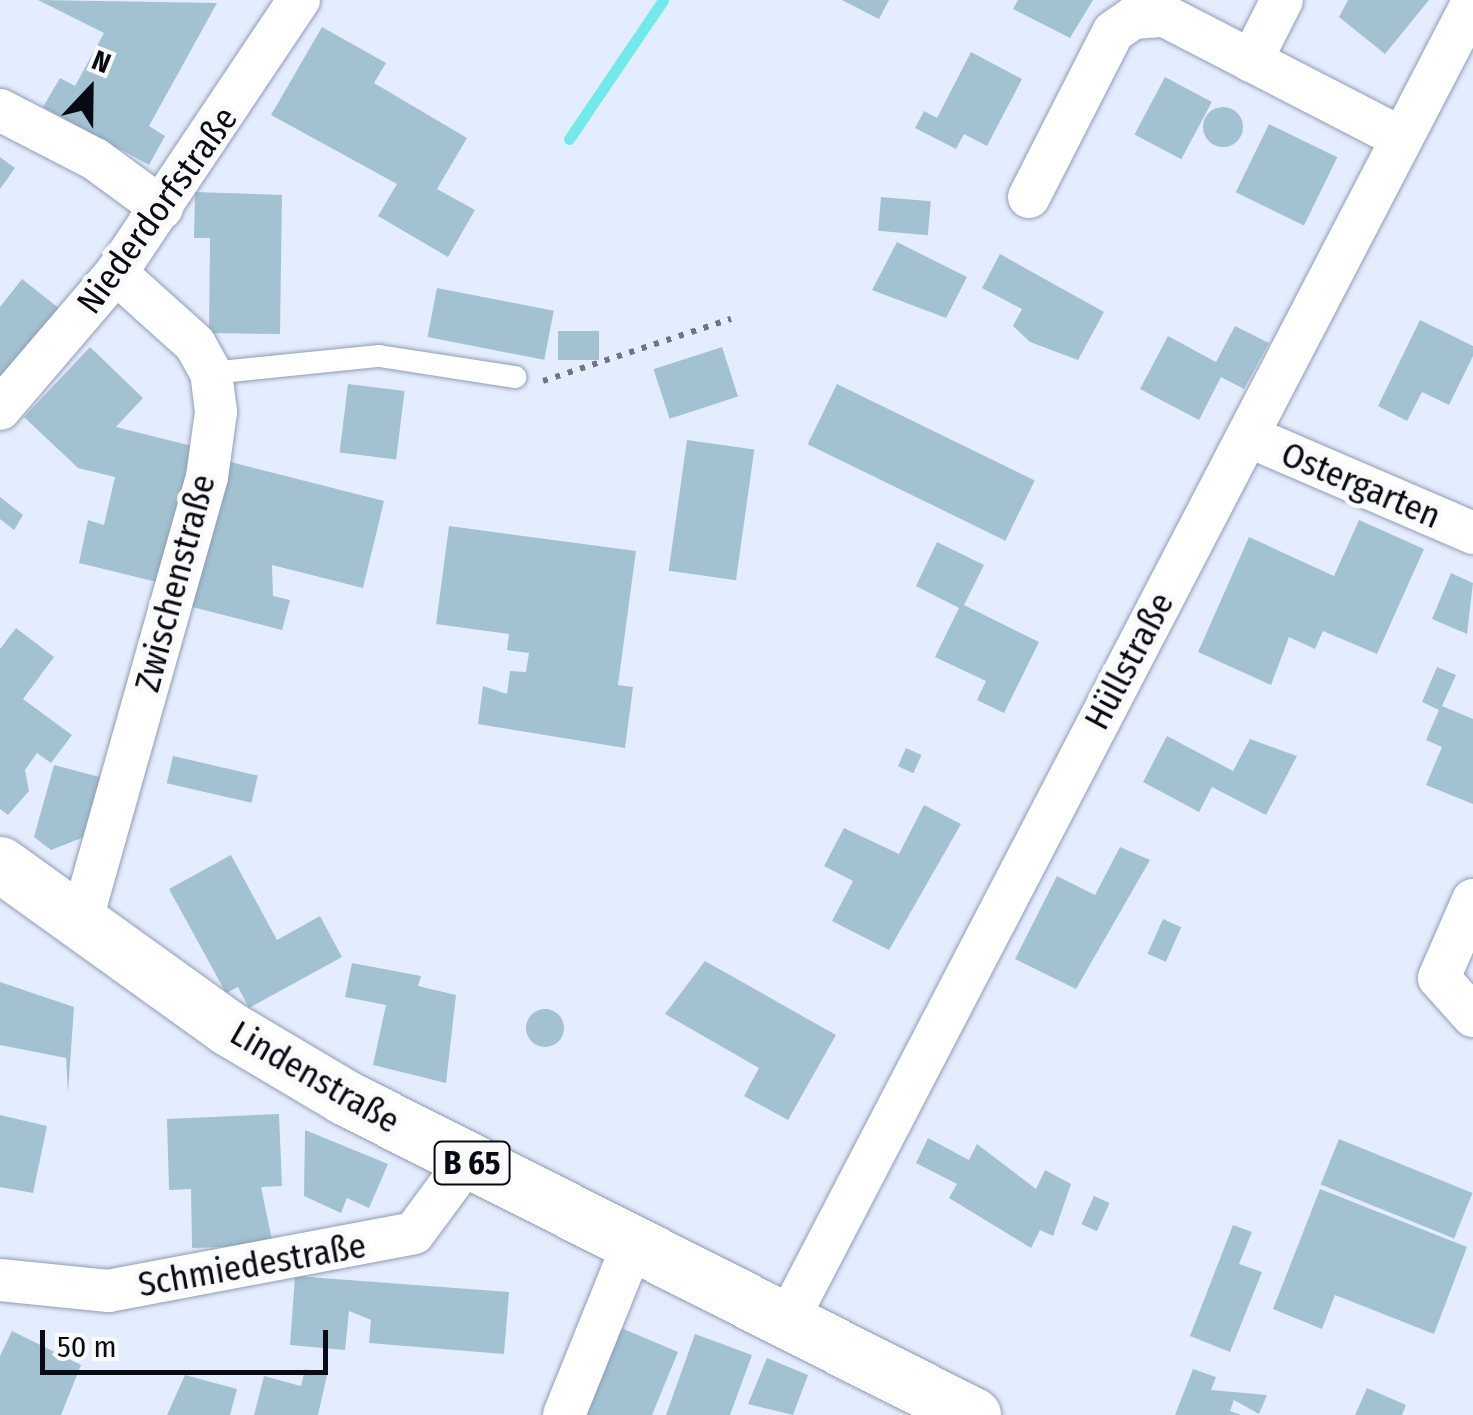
<!DOCTYPE html>
<meta charset="utf-8">
<style>
body{margin:0}
#map{position:relative;width:1473px;height:1415px;overflow:hidden;background:#e4edfd;font-family:"Fira Sans Condensed",sans-serif}
div>[style]{position:absolute}
[style*='--x']{left:calc(var(--x)*1px);top:calc(var(--y)*1px);width:calc(var(--w)*1px);rotate:calc(var(--a)*1deg)}
.stream>*{height:11px;margin:-5.5px;padding:0 5.5px;transform-origin:5.5px;border-radius:5.5px;background:#72e9eb}
.building>*{inset:0;background:#a3c2d1;transform-origin:0 0}
.round{border-radius:50%}
.path>*{height:6px;margin-top:-3px;transform-origin:0;background:repeating-linear-gradient(90deg,#6f7581 0 5px,transparent 0 13px)}
.roads{filter:drop-shadow(0 0 2px #8f9db6) drop-shadow(0 0 2px #8f9db6)}
.lane>*{height:22px;margin:-11px;padding:0 11px;transform-origin:11px;border-radius:11px;background:#fff}
.street>*{height:42px;margin:-21px;padding:0 21px;transform-origin:21px;border-radius:21px;background:#fff}
.primary>*{height:55px;margin:-27.5px;padding:0 27.5px;transform-origin:27.5px;border-radius:27.5px;background:#fff}
span{translate:-50% -50%;white-space:nowrap;text-align:center;line-height:1.15;-webkit-text-stroke:10px #fafafa;paint-order:stroke}
.shield-label span{padding:2px 8px;background:#fafafa;border:2px solid;border-radius:8px;-webkit-text-stroke-width:0}
.shield-label{font-size:32px;color:#070b14;font-weight:700}
.street-label{font-size:35px;color:#070b14}
.north{position:absolute;left:40px;top:40px;width:100px;height:100px;-webkit-text-stroke:8px #fafafa;paint-order:stroke;rotate:22deg;font-size:28px;font-weight:700;line-height:40px;text-align:center;color:#070b14}
.north::after{content:'';display:block;margin:auto;width:35px;height:45px;background:#070b14;clip-path:polygon(50% 0,100% 100%,50% 72%,0 100%)}
.scale{position:absolute;left:40px;top:1330px;width:288px;height:45px;box-sizing:border-box;border:5px solid #070b14;border-top:0;padding-left:12px;font-size:30px;line-height:35px;white-space:nowrap;color:#070b14;-webkit-text-stroke:8px #fafafa;paint-order:stroke}
</style>
<div id="map">
<div class="stream">
<div style="--x:569;--y:139;--w:168;--a:-55.9"></div>
</div>
<div class="building">
<div style="clip-path:polygon(38px 0,217px 3px,149px 126px,165px 136px,149px 165px,43px 107px,60px 78px,75px 86px,104px 33px)"></div>
<div style="clip-path:polygon(842px 0,889px 0,879px 19px)"></div>
<div style="clip-path:polygon(1018px 0,1093px 0,1070px 38px,1013px 9px)"></div>
<div style="clip-path:polygon(1348px 0,1429px 0,1385px 54px,1339px 17px)"></div>
<div style="clip-path:polygon(322px 27px,386px 63px,374px 83px,467px 138px,437px 189px,475px 210px,448px 257px,378px 216px,397px 184px,271px 115px)"></div>
<div style="clip-path:polygon(971px 52px,1022px 79px,987px 146px,964px 134px,956px 149px,915px 128px,924px 111px,937px 118px)"></div>
<div style="left:1165px;top:77px;width:53px;height:65px;rotate:28deg"></div>
<div class="round" style="left:1203px;top:107px;width:40px;height:40px"></div>
<div style="left:1269px;top:124px;width:76px;height:76px;rotate:26deg"></div>
<div style="clip-path:polygon(0 157px,15px 168px,0 189px)"></div>
<div style="clip-path:polygon(195px 192px,282px 195px,280px 334px,209px 333px,210px 238px,194px 238px)"></div>
<div style="left:881px;top:197px;width:50px;height:34px;rotate:5deg"></div>
<div style="clip-path:polygon(897px 242px,967px 277px,946px 318px,872px 290px)"></div>
<div style="clip-path:polygon(1000px 254px,1104px 312px,1078px 360px,1030px 342px,1013px 326px,1022px 309px,982px 288px)"></div>
<div style="clip-path:polygon(22px 279px,60px 309px,0 377px,0 307px)"></div>
<div style="left:437px;top:288px;width:119px;height:50px;rotate:11deg"></div>
<div style="clip-path:polygon(1420px 320px,1473px 346px,1473px 356px,1449px 405px,1422px 392px,1407px 421px,1378px 406px)"></div>
<div style="clip-path:polygon(1235px 326px,1269px 343px,1244px 389px,1221px 377px,1199px 420px,1140px 389px,1168px 336px,1216px 362px)"></div>
<div style="left:599px;top:331px;width:29px;height:41px;rotate:90deg"></div>
<div style="clip-path:polygon(90px 347px,143px 398px,116px 427px,200px 448px,157px 582px,79px 563px,88px 520px,104px 525px,115px 477px,78px 468px,24px 417px)"></div>
<div style="left:722px;top:347px;width:52px;height:72px;rotate:72deg"></div>
<div style="left:348px;top:384px;width:57px;height:69px;rotate:7deg"></div>
<div style="left:837px;top:384px;width:220px;height:67px;rotate:26deg"></div>
<div style="left:687px;top:440px;width:68px;height:132px;rotate:8deg"></div>
<div style="clip-path:polygon(223px 460px,384px 501px,363px 588px,272px 565px,273px 596px,290px 600px,282px 630px,188px 606px)"></div>
<div style="clip-path:polygon(0 497px,23px 515px,14px 530px,0 519px)"></div>
<div style="clip-path:polygon(1359px 520px,1424px 549px,1377px 654px,1323px 631px,1315px 649px,1289px 637px,1271px 685px,1198px 652px,1249px 537px,1334px 576px)"></div>
<div style="clip-path:polygon(449px 526px,636px 551px,618px 685px,633px 687px,625px 748px,478px 724px,483px 686px,507px 694px,510px 671px,526px 672px,529px 653px,507px 650px,509px 634px,436px 624px)"></div>
<div style="clip-path:polygon(937px 542px,984px 565px,964px 605px,1039px 642px,1004px 713px,977px 700px,986px 681px,935px 657px,959px 608px,916px 586px)"></div>
<div style="clip-path:polygon(1451px 573px,1473px 583px,1467px 634px,1432px 619px)"></div>
<div style="clip-path:polygon(16px 628px,54px 657px,23px 699px,72px 735px,51px 763px,37px 753px,25px 770px,29px 791px,8px 815px,0 809px,0 649px)"></div>
<div style="clip-path:polygon(1437px 667px,1456px 675px,1442px 706px,1473px 719px,1473px 804px,1426px 785px,1442px 747px,1426px 740px,1439px 710px,1422px 702px)"></div>
<div style="clip-path:polygon(1167px 736px,1233px 771px,1250px 739px,1297px 756px,1266px 815px,1212px 787px,1199px 812px,1143px 782px)"></div>
<div style="left:906px;top:748px;width:17px;height:20px;rotate:24deg"></div>
<div style="left:173px;top:756px;width:87px;height:28px;rotate:13deg"></div>
<div style="clip-path:polygon(54px 765px,107px 779px,92px 834px,51px 850px,34px 837px)"></div>
<div style="clip-path:polygon(924px 805px,961px 824px,889px 950px,832px 921px,853px 881px,824px 866px,844px 828px,899px 854px)"></div>
<div style="clip-path:polygon(1120px 847px,1150px 860px,1076px 989px,1015px 959px,1057px 876px,1095px 895px)"></div>
<div style="clip-path:polygon(231px 855px,277px 940px,320px 916px,342px 957px,249px 1008px,238px 987px,226px 993px,169px 889px)"></div>
<div style="left:1163px;top:919px;width:20px;height:38px;rotate:24deg"></div>
<div style="clip-path:polygon(705px 961px,836px 1035px,788px 1120px,744px 1096px,759px 1068px,665px 1014px)"></div>
<div style="clip-path:polygon(352px 963px,421px 976px,418px 986px,456px 995px,446px 1083px,373px 1065px,386px 1005px,345px 997px)"></div>
<div style="clip-path:polygon(0 982px,74px 1007px,68px 1093px,66px 1058px,0 1045px)"></div>
<div class="round" style="left:526px;top:1009px;width:38px;height:38px"></div>
<div style="clip-path:polygon(279px 1114px,282px 1186px,261px 1187px,273px 1245px,192px 1248px,191px 1189px,169px 1190px,167px 1119px)"></div>
<div style="clip-path:polygon(0 1115px,47px 1126px,33px 1193px,0 1187px)"></div>
<div style="clip-path:polygon(305px 1130px,388px 1164px,369px 1208px,347px 1198px,341px 1213px,304px 1196px)"></div>
<div style="clip-path:polygon(928px 1138px,969px 1160px,977px 1144px,1036px 1189px,1045px 1170px,1071px 1184px,1053px 1236px,1040px 1230px,1031px 1248px,949px 1198px,957px 1184px,916px 1163px)"></div>
<div style="left:1339px;top:1139px;width:144px;height:49px;rotate:22deg"></div>
<div style="clip-path:polygon(1320px 1189px,1467px 1247px,1434px 1334px,1335px 1295px,1322px 1329px,1273px 1309px)"></div>
<div style="left:1094px;top:1196px;width:17px;height:31px;rotate:24deg"></div>
<div style="clip-path:polygon(1233px 1225px,1252px 1232px,1239px 1264px,1262px 1272px,1230px 1352px,1190px 1336px)"></div>
<div style="clip-path:polygon(295px 1276px,509px 1292px,504px 1354px,369px 1343px,371px 1320px,349px 1311px,345px 1350px,290px 1345px)"></div>
<div style="clip-path:polygon(619px 1327px,678px 1352px,652px 1415px,585px 1415px)"></div>
<div style="clip-path:polygon(12px 1331px,81px 1365px,61px 1415px,0 1415px,0 1356px)"></div>
<div style="clip-path:polygon(695px 1334px,752px 1355px,730px 1415px,666px 1415px)"></div>
<div style="clip-path:polygon(767px 1358px,808px 1375px,793px 1415px,748px 1404px)"></div>
<div style="clip-path:polygon(305px 1369px,327px 1375px,318px 1415px,254px 1415px,264px 1376px,301px 1386px)"></div>
<div style="clip-path:polygon(1193px 1369px,1216px 1377px,1211px 1390px,1267px 1395px,1259px 1414px,1234px 1400px,1230px 1411px,1241px 1415px,1175px 1415px)"></div>
<div style="clip-path:polygon(185px 1375px,237px 1389px,230px 1415px,167px 1415px)"></div>
<div style="clip-path:polygon(1367px 1388px,1406px 1405px,1402px 1415px,1355px 1415px)"></div>
</div>
<div class="path">
<div style="--x:543;--y:381;--w:198;--a:-18.3"></div>
</div>
<div class="roads">
<div class="lane">
<div style="--x:211;--y:373;--w:169;--a:-5.8"></div>
<div style="--x:379;--y:356;--w:138;--a:8.8"></div>
</div>
<div class="street">
<div style="--x:1251;--y:61;--w:68;--a:-63.1"></div>
<div style="--x:0;--y:110;--w:107;--a:27.3"></div>
<div style="--x:95;--y:159;--w:83;--a:36.2"></div>
<div style="--x:1029;--y:197;--w:185;--a:-63"></div>
<div style="--x:1113;--y:32;--w:24;--a:-35"></div>
<div style="--x:1133;--y:18;--w:32;--a:-4"></div>
<div style="--x:1165;--y:16;--w:266;--a:27.3"></div>
<div style="--x:0;--y:409;--w:179;--a:-49.5"></div>
<div style="--x:116;--y:273;--w:329;--a:-56.2"></div>
<div style="--x:1248;--y:436;--w:245;--a:23.3"></div>
<div style="--x:1473;--y:900;--w:85;--a:113.6"></div>
<div style="--x:1439;--y:978;--w:51;--a:48.2"></div>
<div style="--x:71;--y:919;--w:24;--a:-48"></div>
<div style="--x:87;--y:901;--w:441;--a:-74.2"></div>
<div style="--x:207;--y:477;--w:66;--a:-82.1"></div>
<div style="--x:216;--y:412;--w:39;--a:-97"></div>
<div style="--x:211;--y:373;--w:33;--a:-119"></div>
<div style="--x:195;--y:344;--w:106;--a:-138.1"></div>
<div style="--x:0;--y:1280;--w:109;--a:5.8"></div>
<div style="--x:108;--y:1291;--w:311;--a:-10.7"></div>
<div style="--x:414;--y:1233;--w:89;--a:-53.6"></div>
<div style="--x:787;--y:1321;--w:1487;--a:-62.52"></div>
<div style="--x:564;--y:1415;--w:184;--a:-68"></div>
</div>
<div class="primary">
<div style="--x:0;--y:864;--w:281;--a:35.7"></div>
<div style="--x:228;--y:1028;--w:135;--a:30.7"></div>
<div style="--x:344;--y:1097;--w:705;--a:26.82"></div>
</div>
</div>
<div class="shield-label">
<span style="left:472px;top:1163px">B 65</span>
</div>
<div class="street-label">
<span style="left:157px;top:210px;rotate:-54deg">Niederdorfstraße</span>
<span style="left:1361px;top:485px;rotate:23deg">Ostergarten</span>
<span style="left:175px;top:583px;rotate:-75deg">Zwischenstraße</span>
<span style="left:1129px;top:661px;rotate:-62deg">Hüllstraße</span>
<span style="left:315px;top:1077px;rotate:30deg">Lindenstraße</span>
<span style="left:252px;top:1265px;rotate:-10deg">Schmiedestraße</span>
</div>
<div class="north">N</div>
<div class="scale">50 m</div>
</div>
